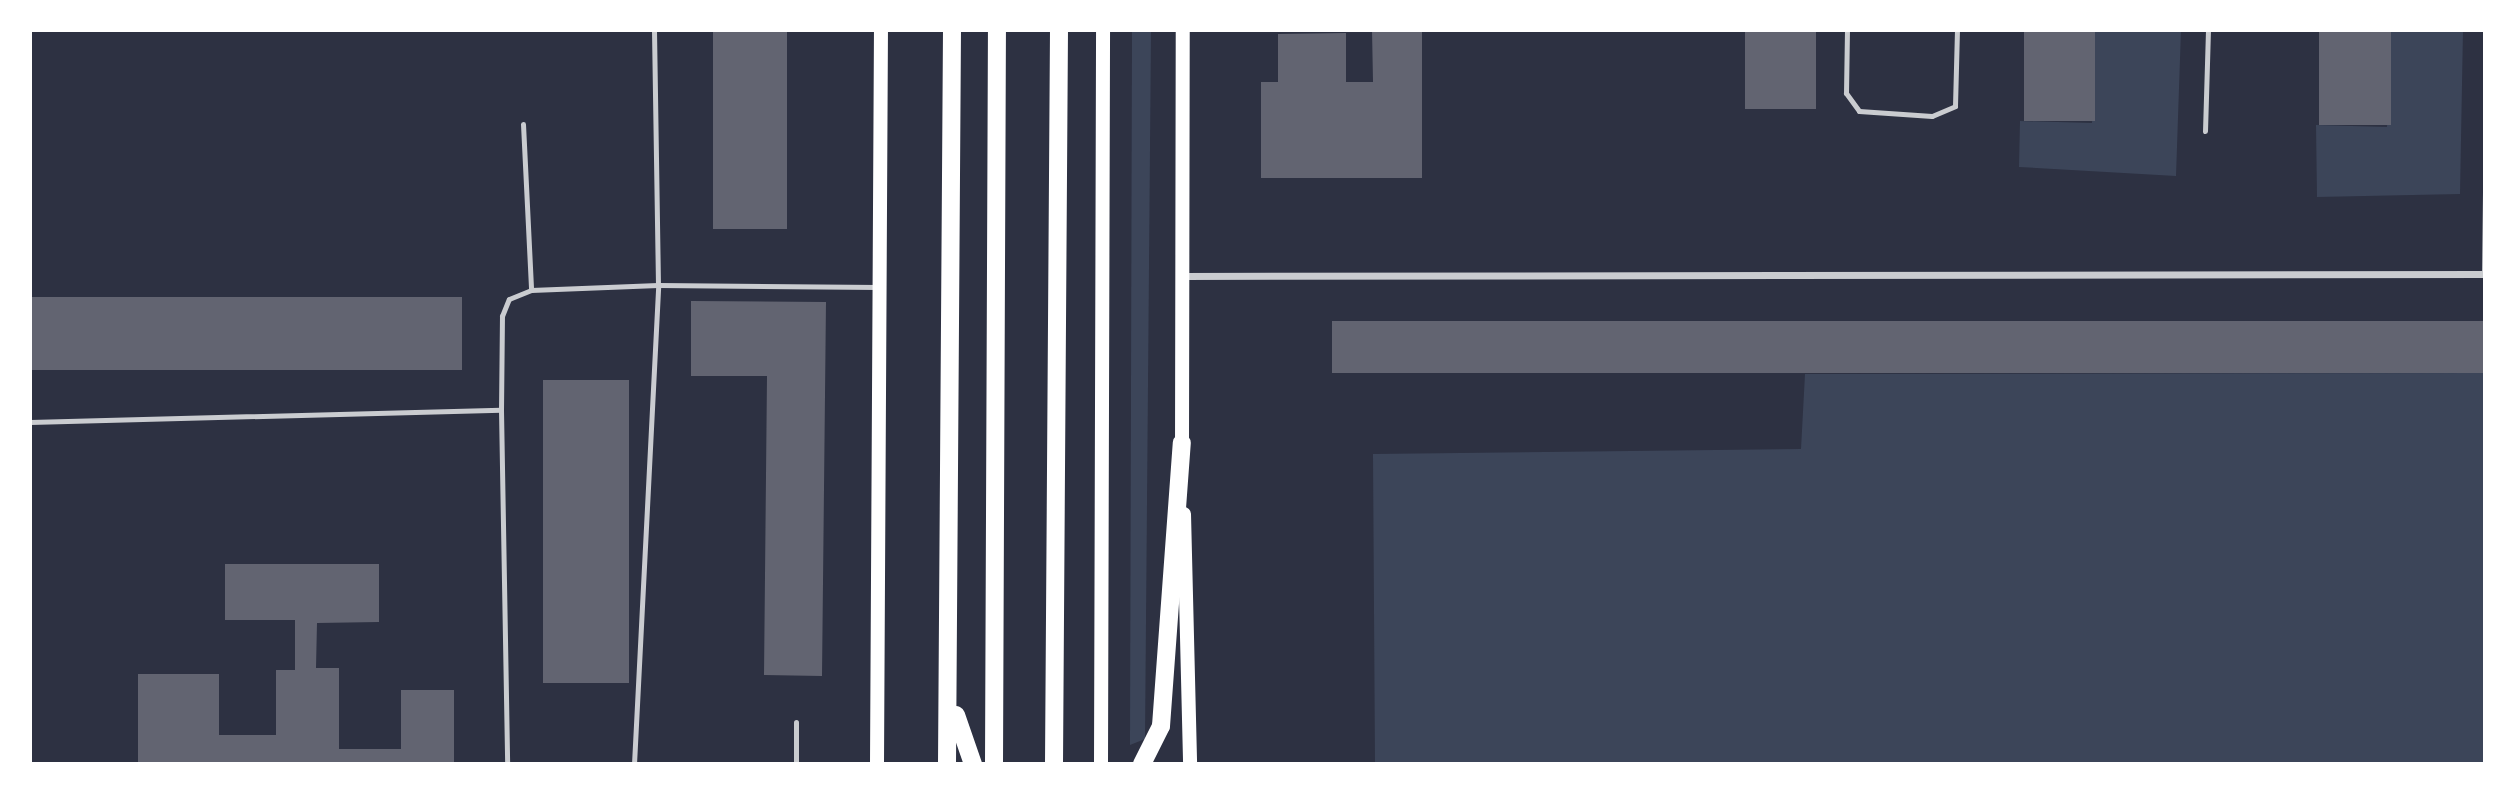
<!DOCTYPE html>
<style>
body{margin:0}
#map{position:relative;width:2515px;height:794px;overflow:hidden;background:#2d3142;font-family:"Fira Sans Condensed",sans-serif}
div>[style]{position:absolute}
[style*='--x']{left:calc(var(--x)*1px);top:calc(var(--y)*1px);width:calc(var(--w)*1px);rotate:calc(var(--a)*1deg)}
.green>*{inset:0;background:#3c4559}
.building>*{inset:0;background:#626471;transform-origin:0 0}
.service>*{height:5px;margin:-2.5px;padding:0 2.5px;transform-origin:2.5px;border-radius:2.5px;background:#caccd0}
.minor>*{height:7px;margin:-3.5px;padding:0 3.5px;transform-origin:3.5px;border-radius:3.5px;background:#caccd0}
.secondary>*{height:14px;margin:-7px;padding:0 7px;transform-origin:7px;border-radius:7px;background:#fff}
.primary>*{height:18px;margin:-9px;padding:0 9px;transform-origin:9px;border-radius:9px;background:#fff}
span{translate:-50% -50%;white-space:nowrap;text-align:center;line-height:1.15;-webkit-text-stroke:7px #fff;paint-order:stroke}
.frame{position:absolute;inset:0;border:32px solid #fff;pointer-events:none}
</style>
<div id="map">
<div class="green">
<div style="clip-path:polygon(1132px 30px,1151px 30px,1145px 739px,1130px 745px)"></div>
<div style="clip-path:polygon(2095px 30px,2181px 30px,2176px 176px,2019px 167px,2020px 121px,2092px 123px)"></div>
<div style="clip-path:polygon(2391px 30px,2463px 30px,2460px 194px,2317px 197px,2316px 125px,2387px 127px)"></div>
<div style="clip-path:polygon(2485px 373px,2485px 764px,1375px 764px,1373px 454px,1801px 449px,1805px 374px)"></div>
</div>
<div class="building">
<div style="left:713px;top:30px;width:74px;height:199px"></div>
<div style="clip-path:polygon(1372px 30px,1422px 30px,1422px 178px,1261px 178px,1261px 82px,1278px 82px,1278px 34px,1346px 33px,1346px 82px,1373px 82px)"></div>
<div style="left:1745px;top:30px;width:71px;height:79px"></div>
<div style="left:2024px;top:30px;width:71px;height:91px"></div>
<div style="left:2319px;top:30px;width:72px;height:95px"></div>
<div style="left:30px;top:297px;width:432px;height:73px"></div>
<div style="clip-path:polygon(691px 301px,826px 302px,822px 676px,764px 675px,767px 376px,691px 376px)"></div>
<div style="left:2485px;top:321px;width:52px;height:1153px;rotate:90deg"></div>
<div style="left:629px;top:380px;width:303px;height:86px;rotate:90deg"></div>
<div style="clip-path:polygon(225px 564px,379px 564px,379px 622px,317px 623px,316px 668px,339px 668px,339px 749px,401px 749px,401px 690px,454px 690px,454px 764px,138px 764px,138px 674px,219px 674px,219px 735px,276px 735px,276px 670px,295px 670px,295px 620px,225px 620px)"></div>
</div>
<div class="service">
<div style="--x:1847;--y:30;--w:63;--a:90.9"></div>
<div style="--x:1846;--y:93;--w:22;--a:54"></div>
<div style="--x:1859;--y:111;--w:73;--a:3.9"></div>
<div style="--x:1932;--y:116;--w:25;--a:-23"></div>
<div style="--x:1955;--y:106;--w:76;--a:-88.5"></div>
<div style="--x:523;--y:124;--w:166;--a:87.2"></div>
<div style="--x:2205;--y:131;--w:101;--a:-88.3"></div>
<div style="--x:2484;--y:274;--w:88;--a:-89.3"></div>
<div style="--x:501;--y:410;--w:354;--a:89"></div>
<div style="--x:30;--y:422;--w:471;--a:-1.5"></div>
<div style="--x:501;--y:410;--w:94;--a:-89.4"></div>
<div style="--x:502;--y:316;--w:18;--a:-68"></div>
<div style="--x:509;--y:299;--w:24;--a:-22"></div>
<div style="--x:531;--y:290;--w:127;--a:-2.3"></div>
<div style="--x:658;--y:285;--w:221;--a:0.5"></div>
<div style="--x:796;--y:722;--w:42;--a:90"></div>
<div style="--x:634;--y:764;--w:480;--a:-87.1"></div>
<div style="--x:658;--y:285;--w:255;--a:-90.9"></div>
</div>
<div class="minor">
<div style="--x:1183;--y:276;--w:1302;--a:-0.09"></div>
</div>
<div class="secondary">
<div style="--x:1182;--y:451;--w:421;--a:-89.9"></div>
<div style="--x:1184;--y:514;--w:250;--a:88.6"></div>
<div style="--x:877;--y:764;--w:734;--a:-89.69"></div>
<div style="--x:1101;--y:764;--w:734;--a:-89.84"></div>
</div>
<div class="primary">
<div style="--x:956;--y:715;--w:52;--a:70.9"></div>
<div style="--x:947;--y:764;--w:734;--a:-89.61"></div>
<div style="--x:994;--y:764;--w:734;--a:-89.77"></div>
<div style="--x:1054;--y:764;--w:734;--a:-89.61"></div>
<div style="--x:1142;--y:764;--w:42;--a:-63.4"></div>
<div style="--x:1161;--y:726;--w:284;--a:-85.8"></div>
</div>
<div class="frame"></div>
</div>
